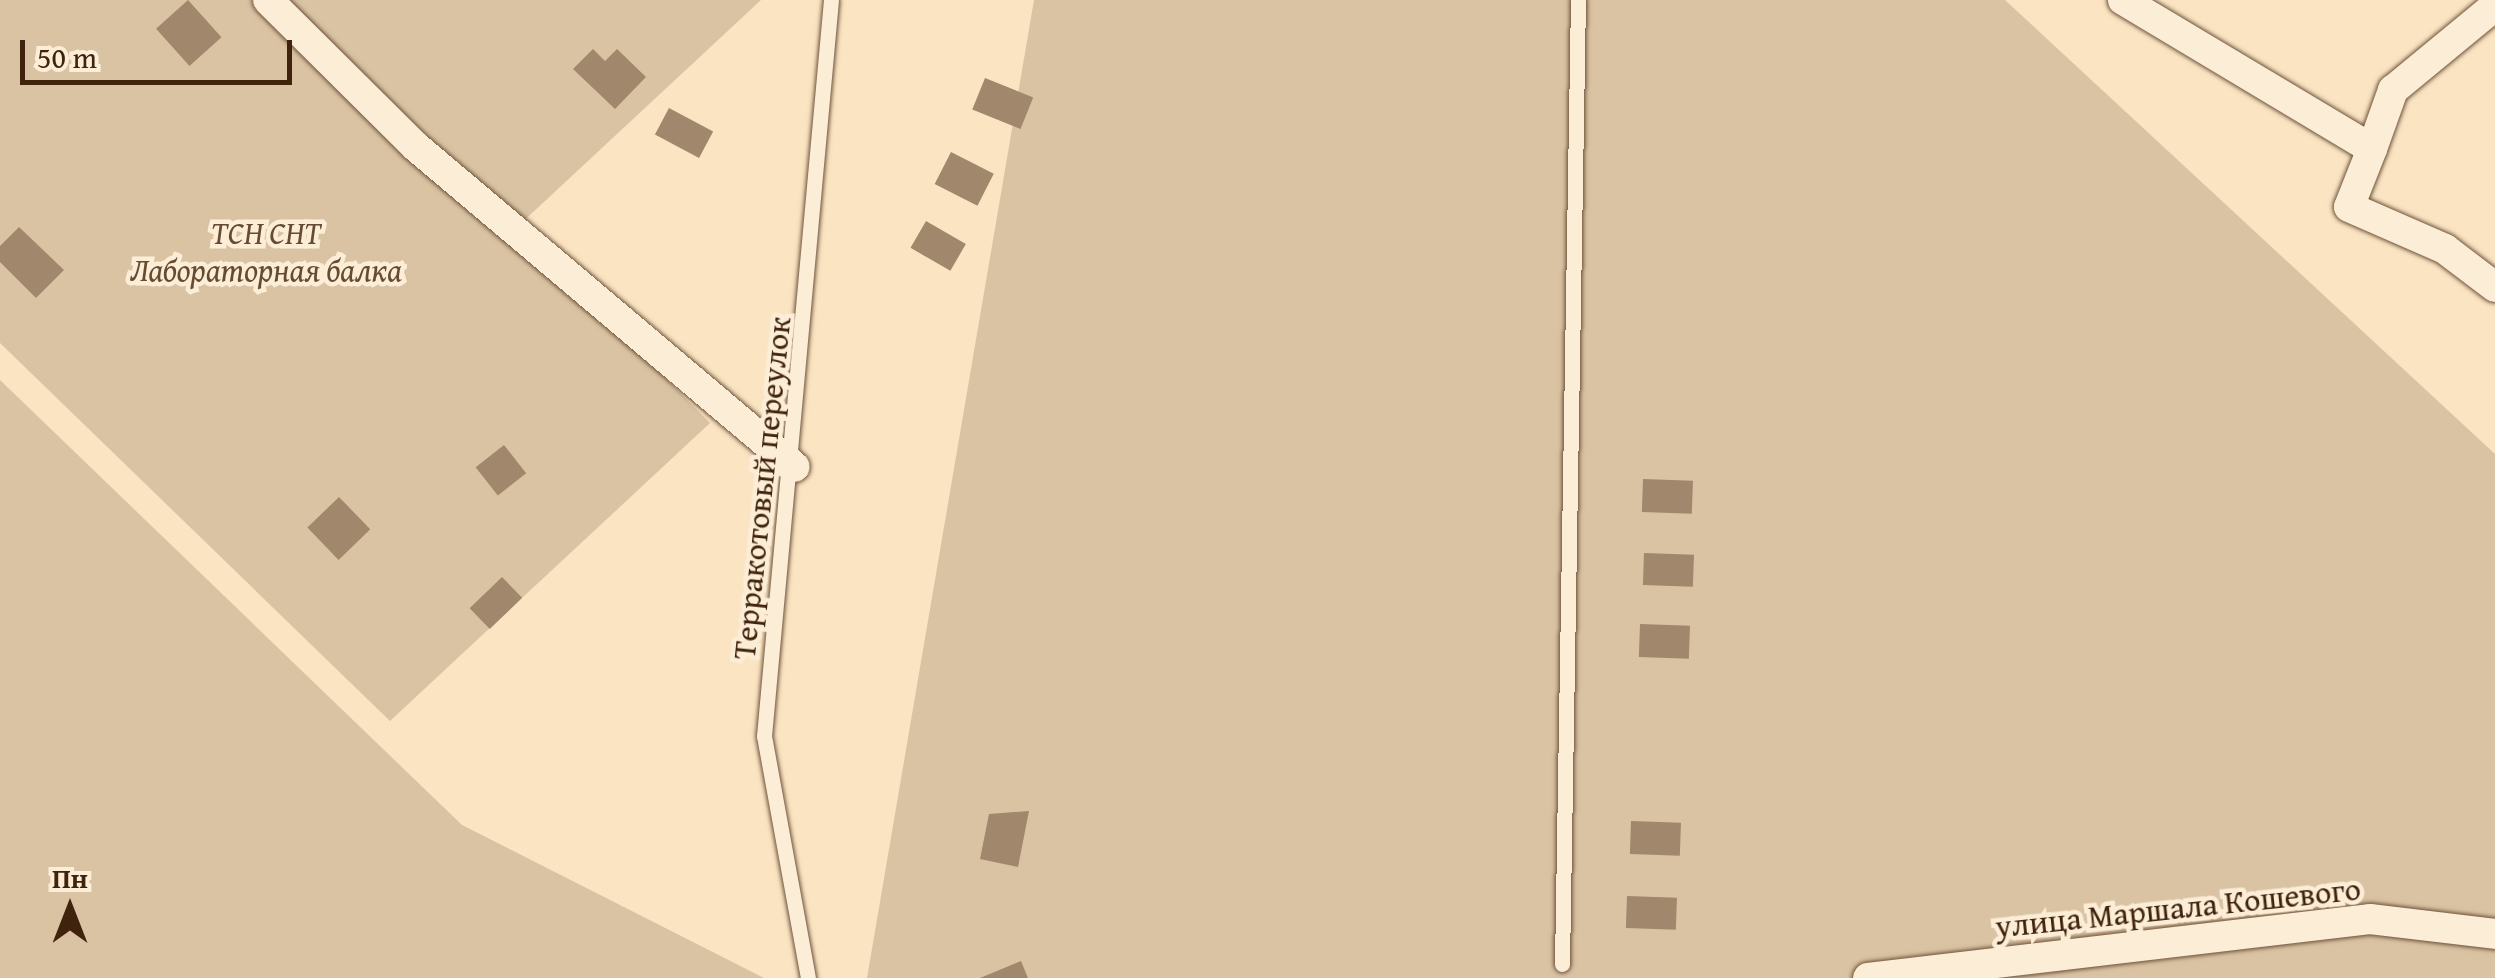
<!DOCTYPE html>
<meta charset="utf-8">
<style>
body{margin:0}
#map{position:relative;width:2495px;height:978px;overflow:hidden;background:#fae4c2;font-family:"Gentium Book Plus",serif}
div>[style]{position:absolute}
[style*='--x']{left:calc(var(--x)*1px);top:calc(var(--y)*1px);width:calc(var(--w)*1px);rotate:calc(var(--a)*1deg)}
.green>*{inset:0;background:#dac3a3}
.building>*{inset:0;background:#a1876b;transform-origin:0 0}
.roads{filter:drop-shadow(0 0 2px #6e533a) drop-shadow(0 0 2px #6e533a)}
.service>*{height:15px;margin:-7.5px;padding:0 7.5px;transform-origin:7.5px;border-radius:7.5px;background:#fcedd7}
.minor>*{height:30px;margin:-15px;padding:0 15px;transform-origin:15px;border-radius:15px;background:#fcedd7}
span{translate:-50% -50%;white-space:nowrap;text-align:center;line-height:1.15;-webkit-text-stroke:9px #fcedd7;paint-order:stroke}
.park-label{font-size:32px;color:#664b32;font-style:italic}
.street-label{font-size:32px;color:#40230d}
.north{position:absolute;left:20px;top:858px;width:100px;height:100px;-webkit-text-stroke:8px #fcedd7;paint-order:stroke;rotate:0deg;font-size:28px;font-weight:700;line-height:40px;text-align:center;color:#40230d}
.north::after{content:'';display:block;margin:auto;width:35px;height:45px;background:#40230d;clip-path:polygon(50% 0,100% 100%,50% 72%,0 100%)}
.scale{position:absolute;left:20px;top:40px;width:272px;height:45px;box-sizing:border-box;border:5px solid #40230d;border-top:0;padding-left:12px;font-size:30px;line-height:35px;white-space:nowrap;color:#40230d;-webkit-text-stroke:8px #fcedd7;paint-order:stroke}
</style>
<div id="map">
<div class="green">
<div style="clip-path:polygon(0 0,761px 0,516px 228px,710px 423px,390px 721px,0 343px)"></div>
<div style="clip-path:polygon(1034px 0,2005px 0,2495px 454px,2495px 978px,867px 978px)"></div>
<div style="clip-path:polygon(0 380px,462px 825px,764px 978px,0 978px)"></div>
</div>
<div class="building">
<div style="left:188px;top:0;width:50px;height:43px;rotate:48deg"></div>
<div style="clip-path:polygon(593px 49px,605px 61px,617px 49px,646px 77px,615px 109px,573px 69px)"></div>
<div style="left:985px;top:78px;width:52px;height:34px;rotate:22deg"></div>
<div style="left:669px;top:108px;width:50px;height:30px;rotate:28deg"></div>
<div style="left:951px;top:152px;width:48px;height:36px;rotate:27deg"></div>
<div style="left:926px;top:221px;width:46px;height:31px;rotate:30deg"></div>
<div style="clip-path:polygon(19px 227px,64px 270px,36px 298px,0 262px,0 246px)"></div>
<div style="left:504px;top:445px;width:36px;height:36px;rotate:52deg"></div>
<div style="left:1643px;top:479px;width:50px;height:33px;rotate:2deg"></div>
<div style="left:339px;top:497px;width:45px;height:44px;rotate:46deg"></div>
<div style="left:1644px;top:553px;width:50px;height:32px;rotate:2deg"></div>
<div style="left:502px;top:577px;width:29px;height:45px;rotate:46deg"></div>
<div style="left:1640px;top:624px;width:50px;height:33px;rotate:2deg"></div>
<div style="clip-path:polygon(1029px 811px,1018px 867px,980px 859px,989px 814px)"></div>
<div style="left:1631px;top:821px;width:50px;height:33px;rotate:2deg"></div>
<div style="left:1627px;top:896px;width:50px;height:32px;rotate:2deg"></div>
<div style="clip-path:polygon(1021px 961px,1028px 978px,980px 978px)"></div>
</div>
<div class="roads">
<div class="service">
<div style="--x:1562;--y:964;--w:964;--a:-89.05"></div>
<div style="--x:808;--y:978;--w:246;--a:-100.3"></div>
<div style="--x:764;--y:736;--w:739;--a:-84.8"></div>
</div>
<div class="minor">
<div style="--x:268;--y:0;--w:207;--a:44.8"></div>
<div style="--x:415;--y:146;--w:497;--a:40.2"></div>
<div style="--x:2123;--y:0;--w:290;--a:30.9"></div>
<div style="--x:2372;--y:149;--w:63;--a:-70.4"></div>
<div style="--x:2393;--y:90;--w:132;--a:-39.5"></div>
<div style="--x:2372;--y:149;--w:62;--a:111.6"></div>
<div style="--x:2349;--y:207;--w:105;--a:23.6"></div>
<div style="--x:2445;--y:249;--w:63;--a:37.2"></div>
<div style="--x:1868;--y:978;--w:505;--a:-6.7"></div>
<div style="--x:2370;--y:919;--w:126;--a:6.8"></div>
</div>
</div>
<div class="park-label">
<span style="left:266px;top:252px">ТСН СНТ<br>Лабораторная балка</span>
</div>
<div class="street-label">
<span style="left:762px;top:488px;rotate:-84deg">Терракотовый переулок</span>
<span style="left:2178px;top:908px;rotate:-6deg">улица Маршала Кошевого</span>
</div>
<div class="north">Пн</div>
<div class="scale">50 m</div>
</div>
